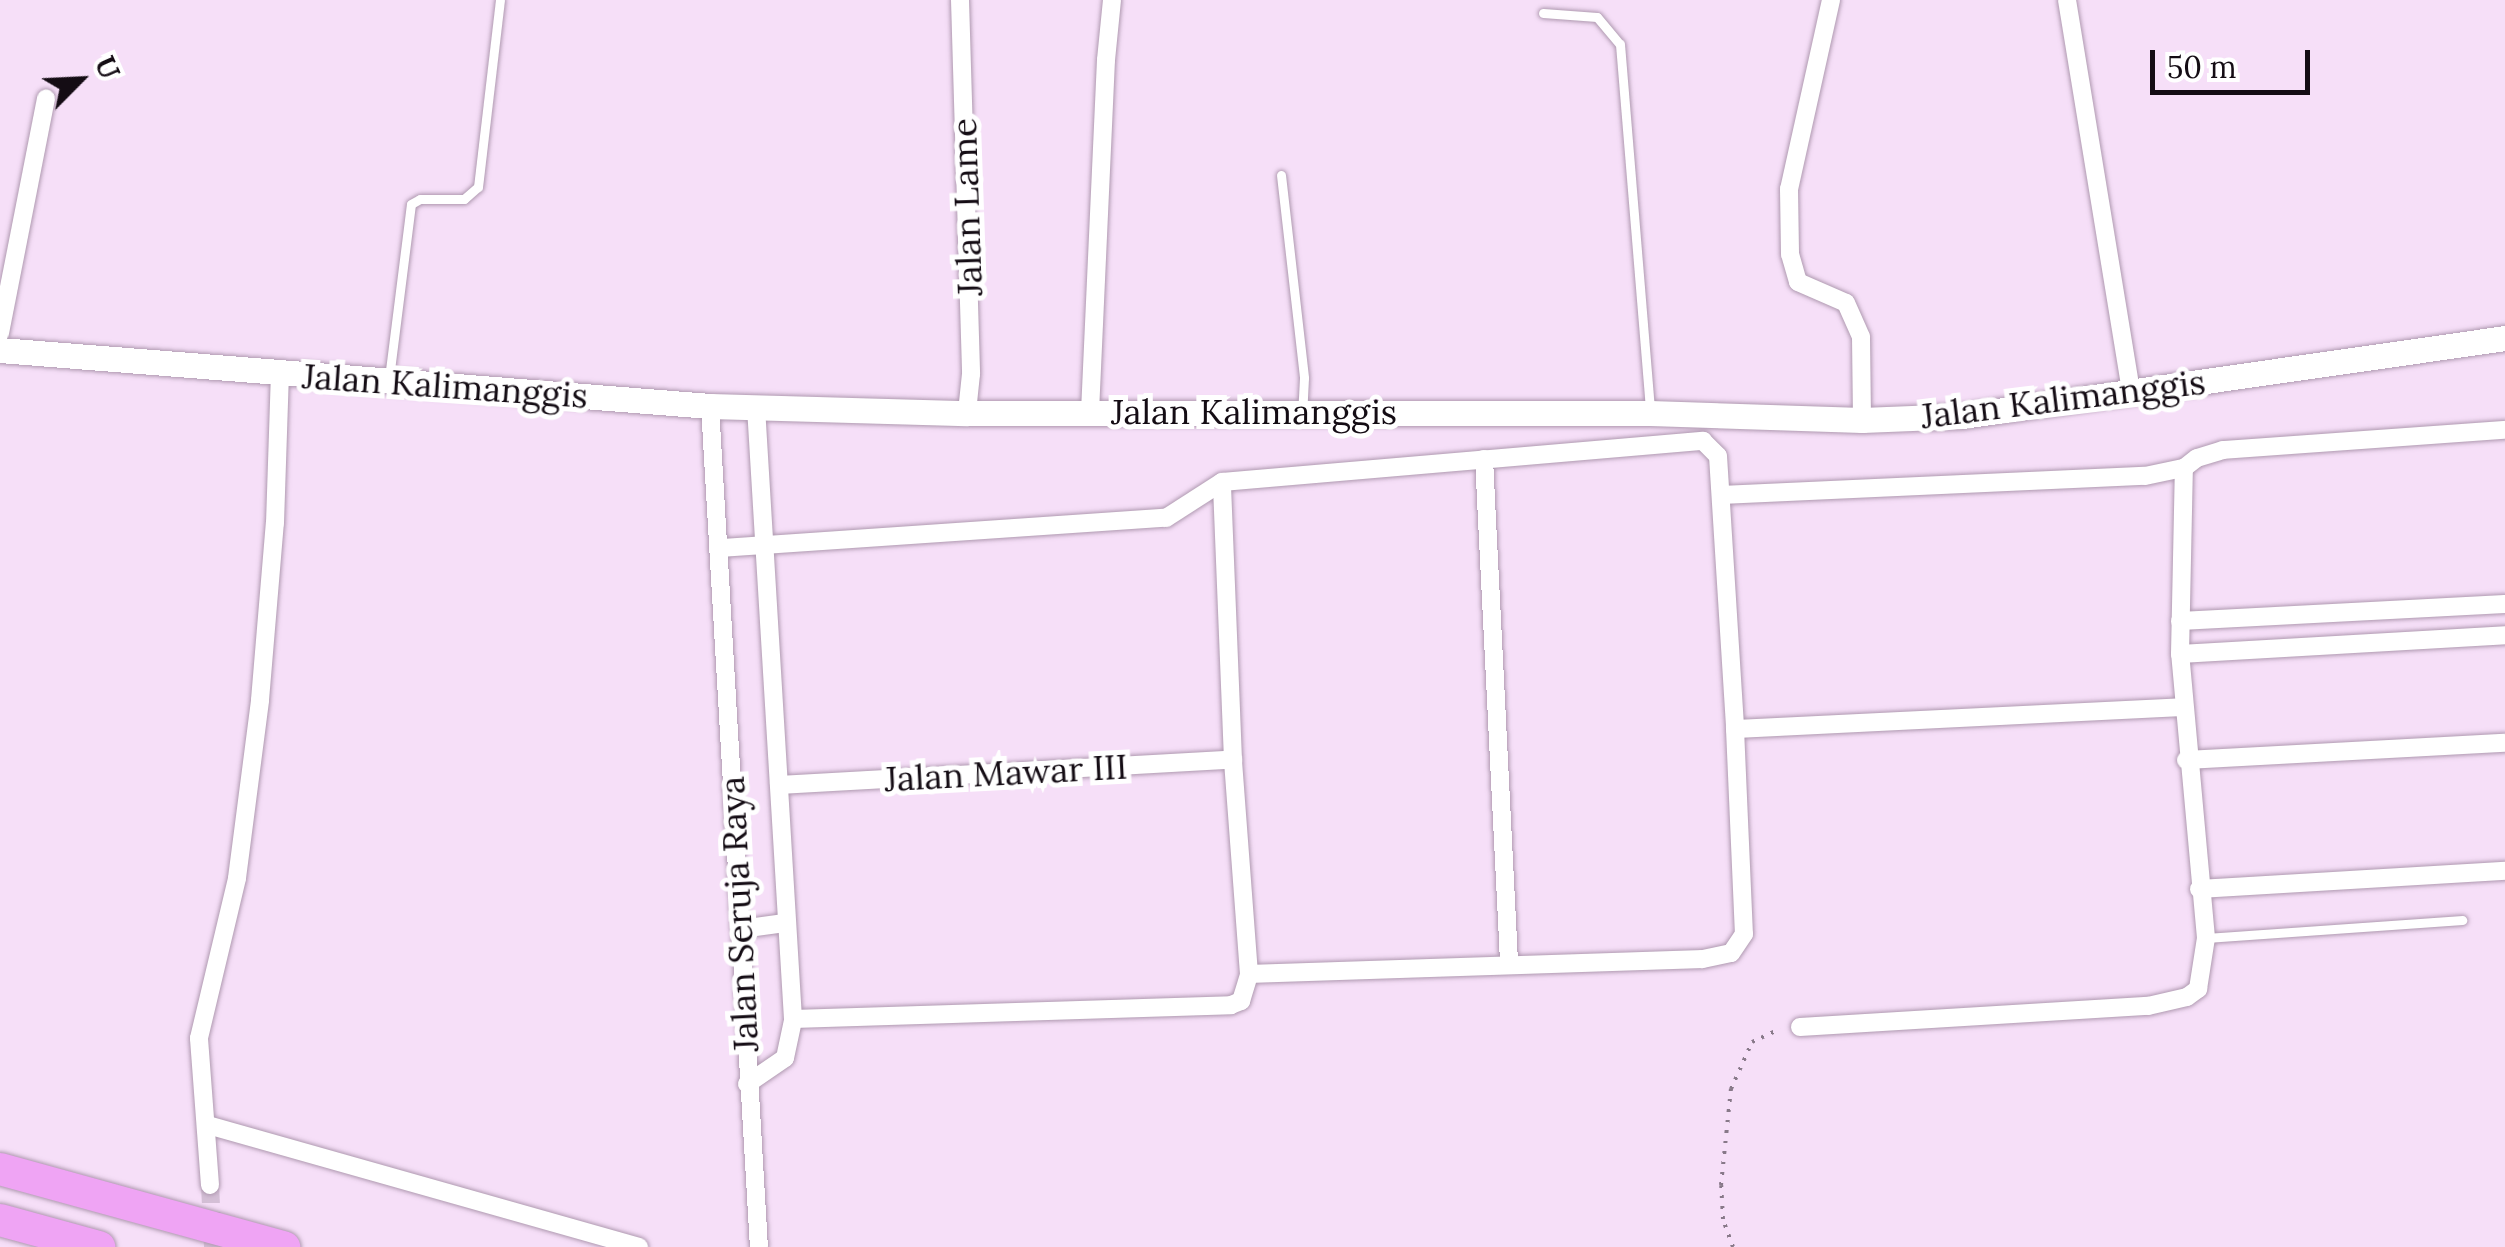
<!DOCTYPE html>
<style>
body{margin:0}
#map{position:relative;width:2505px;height:1247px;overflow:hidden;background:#f6dff8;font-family:Lora,serif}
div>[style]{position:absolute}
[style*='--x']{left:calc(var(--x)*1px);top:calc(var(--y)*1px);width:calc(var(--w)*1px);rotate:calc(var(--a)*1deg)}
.street-tunnel>*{height:18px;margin-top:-9px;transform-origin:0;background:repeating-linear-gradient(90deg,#d4bfd6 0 18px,transparent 0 27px)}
.path>*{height:4px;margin-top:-2px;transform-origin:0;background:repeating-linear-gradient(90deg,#887989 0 2.5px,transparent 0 10.5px)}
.roads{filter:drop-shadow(0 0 2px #af99b0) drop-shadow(0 0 2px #af99b0)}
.lane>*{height:9px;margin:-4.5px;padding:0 4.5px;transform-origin:4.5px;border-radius:4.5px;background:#fff}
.street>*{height:18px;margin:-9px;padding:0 9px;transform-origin:9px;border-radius:9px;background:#fff}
.secondary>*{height:25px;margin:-12.5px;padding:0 12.5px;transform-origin:12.5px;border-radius:12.5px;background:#fff}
.highway>*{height:32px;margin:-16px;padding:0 16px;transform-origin:16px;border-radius:16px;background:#efa4f4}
span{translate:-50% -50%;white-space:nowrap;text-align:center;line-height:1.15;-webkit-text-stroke:10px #fff;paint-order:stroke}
.street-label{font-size:35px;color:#140c14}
.north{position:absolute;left:30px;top:30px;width:100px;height:100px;-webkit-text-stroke:8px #fff;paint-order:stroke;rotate:66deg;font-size:28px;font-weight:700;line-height:40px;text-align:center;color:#140c14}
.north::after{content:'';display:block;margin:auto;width:35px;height:45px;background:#140c14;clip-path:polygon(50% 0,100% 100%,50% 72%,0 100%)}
.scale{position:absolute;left:2150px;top:50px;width:160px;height:45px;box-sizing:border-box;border:5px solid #140c14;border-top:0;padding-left:12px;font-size:30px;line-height:35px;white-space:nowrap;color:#140c14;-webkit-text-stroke:8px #fff;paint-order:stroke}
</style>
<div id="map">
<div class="street-tunnel">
<div style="--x:210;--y:1185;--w:62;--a:87.2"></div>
</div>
<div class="path">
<div style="--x:1733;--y:1247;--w:30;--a:-110"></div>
<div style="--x:1723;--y:1219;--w:34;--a:-93"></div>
<div style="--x:1721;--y:1185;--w:97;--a:-84.1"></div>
<div style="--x:1731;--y:1089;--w:51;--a:-65.9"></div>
<div style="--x:1752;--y:1042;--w:31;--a:-25"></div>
</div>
<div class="roads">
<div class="lane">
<div style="--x:1543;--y:13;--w:54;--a:4.2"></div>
<div style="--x:1597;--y:17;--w:35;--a:50"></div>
<div style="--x:1620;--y:44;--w:367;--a:85.3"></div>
<div style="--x:1281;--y:175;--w:204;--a:83.5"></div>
<div style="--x:1304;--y:378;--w:33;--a:93"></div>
<div style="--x:389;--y:378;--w:175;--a:-82.8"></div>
<div style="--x:411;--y:204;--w:10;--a:-29"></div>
<div style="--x:420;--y:199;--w:44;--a:0"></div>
<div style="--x:464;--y:199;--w:18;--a:-41"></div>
<div style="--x:478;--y:187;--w:188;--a:-83.3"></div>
<div style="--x:2206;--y:938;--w:257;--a:-4"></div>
</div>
<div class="street">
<div style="--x:960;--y:0;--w:374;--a:88.3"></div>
<div style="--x:971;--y:374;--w:39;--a:96"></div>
<div style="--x:1831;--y:0;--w:194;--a:102.5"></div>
<div style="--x:1789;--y:189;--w:65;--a:89.1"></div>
<div style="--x:1790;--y:254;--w:29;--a:74"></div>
<div style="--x:1798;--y:282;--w:52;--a:23.6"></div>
<div style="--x:1846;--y:303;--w:37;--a:66"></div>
<div style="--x:1861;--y:337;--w:83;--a:89.3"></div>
<div style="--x:2067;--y:0;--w:395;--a:80.7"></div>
<div style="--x:0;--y:333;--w:239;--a:-78.9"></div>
<div style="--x:710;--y:406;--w:842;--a:86.67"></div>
<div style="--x:1090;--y:412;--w:352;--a:-87.4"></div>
<div style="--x:1106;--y:60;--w:60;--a:-84.3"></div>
<div style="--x:1484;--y:459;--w:504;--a:87.15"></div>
<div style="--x:1721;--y:495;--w:424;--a:-2.6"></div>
<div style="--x:2145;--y:476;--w:40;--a:-12"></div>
<div style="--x:2184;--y:468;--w:16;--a:-38"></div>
<div style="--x:2197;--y:458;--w:27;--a:-17"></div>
<div style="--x:2223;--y:450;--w:283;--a:-4.1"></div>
<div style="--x:721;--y:548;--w:446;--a:-3.9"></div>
<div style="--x:1166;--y:518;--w:67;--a:-32.7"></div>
<div style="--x:1222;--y:482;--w:483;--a:-4.9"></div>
<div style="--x:1703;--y:441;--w:21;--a:45"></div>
<div style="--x:1718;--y:456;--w:274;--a:86.4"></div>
<div style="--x:1735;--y:729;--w:205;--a:87.5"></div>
<div style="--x:1744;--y:934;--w:23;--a:124"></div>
<div style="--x:1731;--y:953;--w:30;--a:168"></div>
<div style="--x:1702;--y:959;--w:453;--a:178.1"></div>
<div style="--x:2180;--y:621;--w:325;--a:-3"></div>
<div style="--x:2180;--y:654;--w:326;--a:-3.3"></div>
<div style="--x:1735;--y:729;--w:449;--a:-2.8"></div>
<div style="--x:2186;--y:760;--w:319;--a:-3.1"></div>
<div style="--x:779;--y:785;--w:455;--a:-3.2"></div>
<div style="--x:2199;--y:889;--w:307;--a:-3.4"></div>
<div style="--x:741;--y:929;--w:44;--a:-7.8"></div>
<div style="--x:793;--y:1019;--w:438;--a:-1.8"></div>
<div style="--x:1231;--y:1005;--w:11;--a:-22"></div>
<div style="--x:1241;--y:1001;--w:28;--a:-73"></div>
<div style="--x:1249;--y:974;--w:215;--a:-94.3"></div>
<div style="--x:1233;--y:760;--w:278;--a:-92.3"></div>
<div style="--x:1800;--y:1027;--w:349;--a:-3.5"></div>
<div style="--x:2148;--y:1006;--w:40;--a:-13"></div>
<div style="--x:2187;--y:997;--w:14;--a:-36"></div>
<div style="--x:2198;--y:989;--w:52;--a:-81.1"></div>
<div style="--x:2206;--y:938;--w:285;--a:-95.2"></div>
<div style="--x:2180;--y:654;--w:186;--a:-88.8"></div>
<div style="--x:747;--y:1084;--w:46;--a:-34.4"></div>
<div style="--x:785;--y:1058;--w:40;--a:-78"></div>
<div style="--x:793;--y:1019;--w:613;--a:-93.46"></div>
<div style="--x:208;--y:1125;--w:448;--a:15.8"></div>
<div style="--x:210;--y:1185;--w:147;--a:-94.3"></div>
<div style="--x:199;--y:1038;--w:164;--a:-76.6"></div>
<div style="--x:237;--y:878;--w:179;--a:-82.6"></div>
<div style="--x:260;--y:700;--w:178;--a:-85.2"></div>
<div style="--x:275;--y:523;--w:149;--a:-88.1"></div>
</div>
<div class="secondary">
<div style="--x:0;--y:350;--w:712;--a:4.51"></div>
<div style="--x:710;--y:406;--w:257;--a:1.6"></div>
<div style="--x:967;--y:413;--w:683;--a:0"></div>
<div style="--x:1650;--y:413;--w:212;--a:1.9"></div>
<div style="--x:1862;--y:420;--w:100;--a:-2.3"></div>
<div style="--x:1962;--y:416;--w:549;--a:-8.17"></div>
</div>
<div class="highway">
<div style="--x:0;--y:1169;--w:295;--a:15.4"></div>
<div style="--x:0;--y:1220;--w:103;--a:15.3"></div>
</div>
</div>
<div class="street-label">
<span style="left:967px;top:207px;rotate:-92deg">Jalan Lame</span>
<span style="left:445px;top:386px;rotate:4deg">Jalan Kalimanggis</span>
<span style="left:2063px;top:399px;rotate:-7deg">Jalan Kalimanggis</span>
<span style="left:1254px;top:412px">Jalan Kalimanggis</span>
<span style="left:1006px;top:773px;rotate:-3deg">Jalan Mawar III</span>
<span style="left:739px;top:914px;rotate:-93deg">Jalan Seruja Raya</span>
</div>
<div class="north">U</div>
<div class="scale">50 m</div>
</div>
